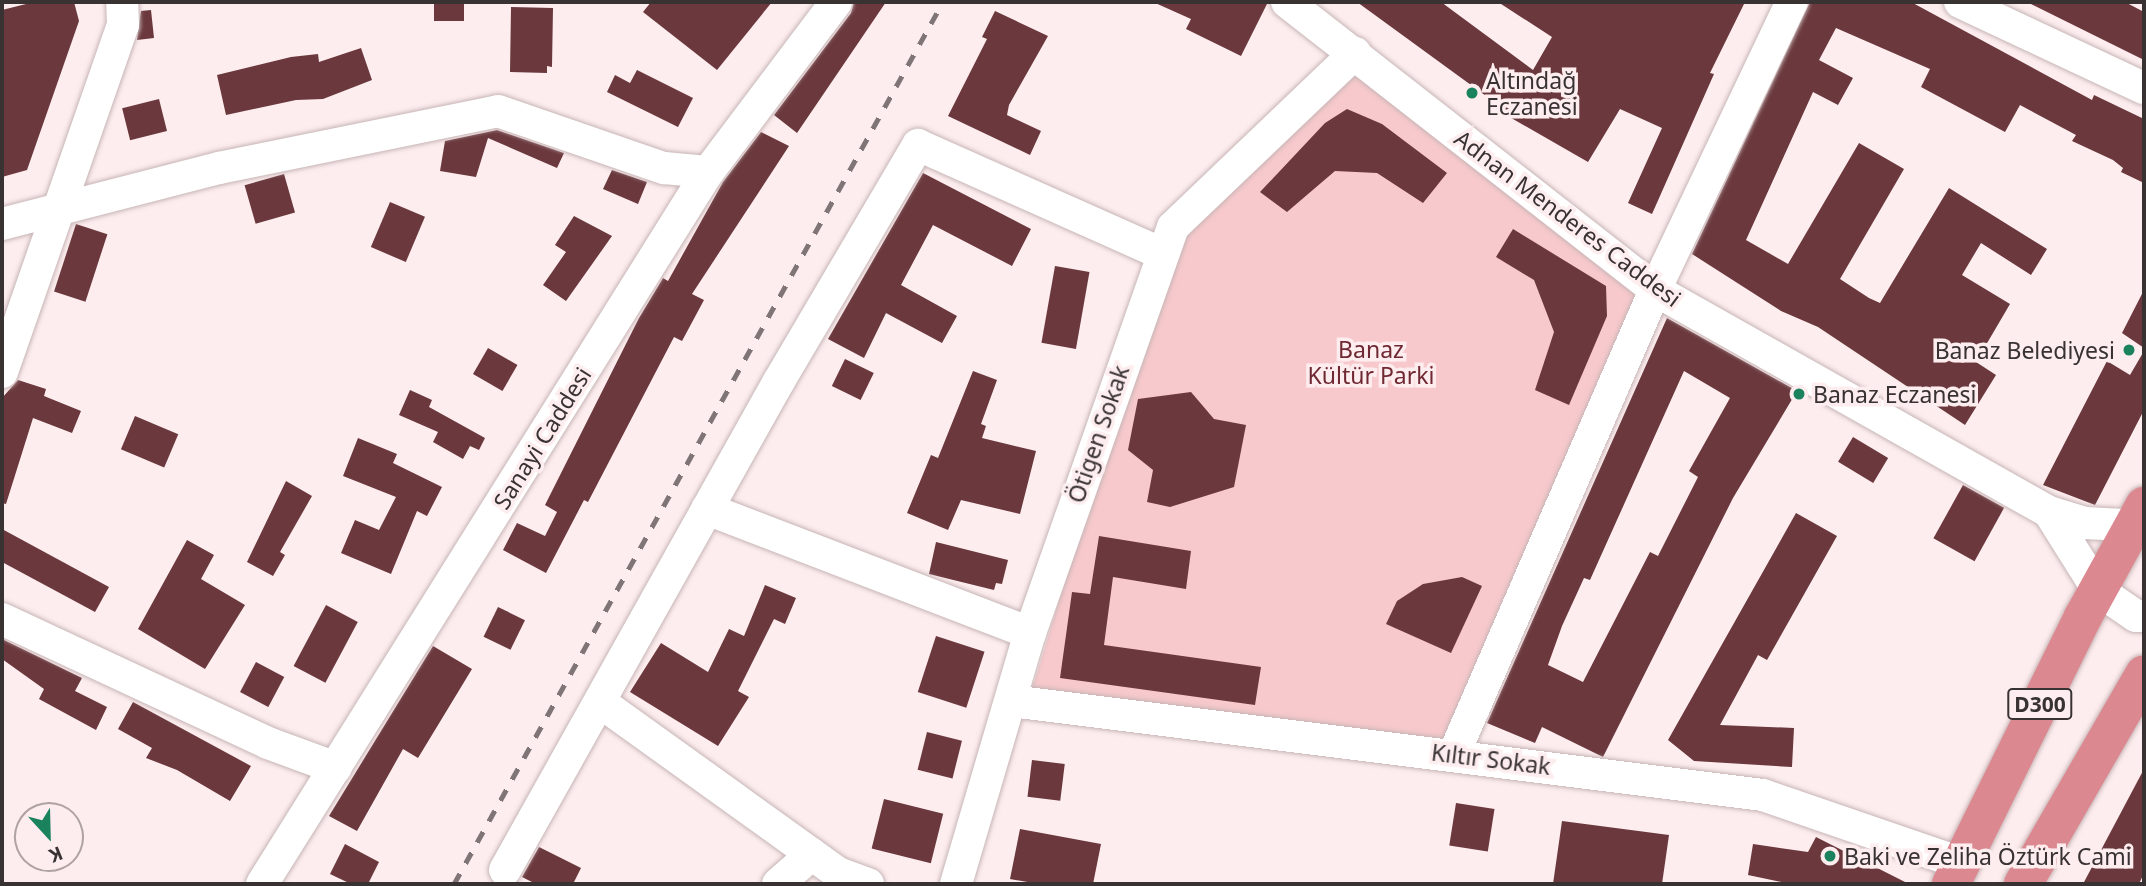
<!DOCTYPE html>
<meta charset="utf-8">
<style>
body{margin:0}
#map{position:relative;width:2146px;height:886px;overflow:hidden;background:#fdedee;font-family:"Noto Sans",sans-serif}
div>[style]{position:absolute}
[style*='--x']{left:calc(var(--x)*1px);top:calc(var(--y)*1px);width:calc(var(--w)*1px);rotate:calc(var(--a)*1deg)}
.green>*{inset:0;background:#f7c9cc}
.building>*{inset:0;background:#6a383d;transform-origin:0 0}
.roads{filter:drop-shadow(0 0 2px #c7b5b6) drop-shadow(0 0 2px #c7b5b6)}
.minor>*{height:32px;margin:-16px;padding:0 16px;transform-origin:16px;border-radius:16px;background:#fff}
.highway>*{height:38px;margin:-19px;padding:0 19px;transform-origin:19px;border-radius:19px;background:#dc8890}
.rail>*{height:5px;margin-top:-2.5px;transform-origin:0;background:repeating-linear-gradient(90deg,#807576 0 12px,transparent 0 24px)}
.dots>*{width:19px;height:19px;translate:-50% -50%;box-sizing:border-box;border:4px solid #fdedee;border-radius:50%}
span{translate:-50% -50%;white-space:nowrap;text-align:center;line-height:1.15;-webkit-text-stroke:7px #fdedee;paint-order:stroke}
.shield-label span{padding:2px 5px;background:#fdedee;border:2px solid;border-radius:5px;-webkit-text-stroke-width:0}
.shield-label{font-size:21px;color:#393233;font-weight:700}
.poi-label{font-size:23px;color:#393233}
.left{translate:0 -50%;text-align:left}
.right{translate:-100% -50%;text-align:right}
.street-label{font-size:23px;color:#393233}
.park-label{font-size:23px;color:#702833}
.frame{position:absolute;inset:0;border:4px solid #393233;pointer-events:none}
.north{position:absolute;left:14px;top:802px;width:70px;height:70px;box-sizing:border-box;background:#fdedee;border:2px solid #afa2a3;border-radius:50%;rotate:158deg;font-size:19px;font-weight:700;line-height:28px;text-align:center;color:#393233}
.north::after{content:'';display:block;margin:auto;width:24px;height:32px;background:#1a835e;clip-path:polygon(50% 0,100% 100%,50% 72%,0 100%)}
</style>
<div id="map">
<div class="green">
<div style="clip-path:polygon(1355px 53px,1655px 290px,1448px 754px,1028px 703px,1173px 227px)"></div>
</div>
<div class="building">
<div style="clip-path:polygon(34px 2px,74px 2px,79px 21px,27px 170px,2px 177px,2px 10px)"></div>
<div style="left:434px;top:2px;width:30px;height:19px"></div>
<div style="clip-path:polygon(651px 2px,772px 2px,717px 70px,643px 12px)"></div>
<div style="clip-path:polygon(854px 2px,886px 2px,797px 133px,774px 115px,851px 13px)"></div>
<div style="clip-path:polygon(1153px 2px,1268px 2px,1241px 56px,1186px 29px,1191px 19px)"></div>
<div style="clip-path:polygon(1357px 2px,1441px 2px,1533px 70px,1552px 37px,1498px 2px,1745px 2px,1710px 73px,1714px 74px,1652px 214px,1628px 203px,1662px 128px,1620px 109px,1588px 162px,1506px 115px,1508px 112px)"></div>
<div style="clip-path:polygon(1810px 2px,1911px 2px,2092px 100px,2094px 95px,2144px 119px,2144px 183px,2121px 172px,2123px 168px,2113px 160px,2072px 141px,2076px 135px,2020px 105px,2005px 132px,1921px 87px,1930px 69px,1836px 28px,1819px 60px,1853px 78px,1838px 105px,1813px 92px,1746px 240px,1788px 264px,1859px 143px,1904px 169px,1840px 279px,1869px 298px,1880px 303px,1949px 188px,2047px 249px,2031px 275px,1981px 243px,1962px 275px,2010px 304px,1976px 362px,1996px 375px,1965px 425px,1818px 327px,1781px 311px,1692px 254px)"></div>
<div style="clip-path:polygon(2027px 2px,2125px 2px,2144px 12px,2144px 60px)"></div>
<div style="clip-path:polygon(511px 7px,553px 8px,552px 67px,547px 66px,547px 73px,510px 72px)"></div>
<div style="clip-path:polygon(151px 10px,154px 38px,137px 40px,141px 11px)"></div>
<div style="clip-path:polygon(995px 11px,1048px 36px,1009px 105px,1007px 115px,1041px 131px,1030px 155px,948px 116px,987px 39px,982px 37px)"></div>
<div style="clip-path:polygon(361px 48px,372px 80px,323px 99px,296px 100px,226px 115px,217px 75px,291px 57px,318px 54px,319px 62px)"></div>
<div style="clip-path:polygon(637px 70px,693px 98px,678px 127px,607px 92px,615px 75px,630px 83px)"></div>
<div style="left:159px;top:99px;width:33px;height:38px;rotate:76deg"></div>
<div style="clip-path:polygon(1347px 109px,1382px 124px,1447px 173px,1423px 203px,1377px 173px,1335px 171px,1287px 212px,1260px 192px,1325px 123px)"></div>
<div style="clip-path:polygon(497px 130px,564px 153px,557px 168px,488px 138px,476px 177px,440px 171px,445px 141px)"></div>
<div style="clip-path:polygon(761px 132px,789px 146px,692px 294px,704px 300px,682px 341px,674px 337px,588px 502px,584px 500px,546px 573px,503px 550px,517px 523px,545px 536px,557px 512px,545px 505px,639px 318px,663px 278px,668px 281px,723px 182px)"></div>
<div style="clip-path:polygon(612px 170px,647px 182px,638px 204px,603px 189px)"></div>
<div style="clip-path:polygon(923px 173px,1031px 229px,1012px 266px,933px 225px,901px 285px,957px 316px,942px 343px,886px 313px,864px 358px,828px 339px)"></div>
<div style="left:284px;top:174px;width:40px;height:41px;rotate:74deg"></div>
<div style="left:390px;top:202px;width:38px;height:49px;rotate:23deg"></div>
<div style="clip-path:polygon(574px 216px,612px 236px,566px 301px,543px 285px,566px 252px,555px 245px)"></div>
<div style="left:76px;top:224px;width:33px;height:71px;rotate:18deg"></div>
<div style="clip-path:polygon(1513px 229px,1606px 286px,1607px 316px,1569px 405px,1535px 390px,1554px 332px,1534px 280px,1496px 257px)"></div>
<div style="left:1055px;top:266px;width:35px;height:78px;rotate:10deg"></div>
<div style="clip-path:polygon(2144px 290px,2144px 348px,2122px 333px)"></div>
<div style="clip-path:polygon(evenodd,1667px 318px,1797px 391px,1733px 498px,1603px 757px,1542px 727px,1535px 743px,1487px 723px,1667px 318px,1684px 371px,1730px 398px,1689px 471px,1698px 477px,1658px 556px,1650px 552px,1583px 682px,1548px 665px,1562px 626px,1584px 578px,1590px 580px,1684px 371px)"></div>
<div style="left:488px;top:348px;width:34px;height:30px;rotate:30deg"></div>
<div style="clip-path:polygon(2144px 351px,2144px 410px,2095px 505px,2043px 485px,2107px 361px,2130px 375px)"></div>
<div style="left:845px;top:359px;width:32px;height:30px;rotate:26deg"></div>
<div style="clip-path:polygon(973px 371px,997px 380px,981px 424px,986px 426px,982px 438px,1036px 451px,1020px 514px,961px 500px,948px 530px,907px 513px,931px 455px,938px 458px)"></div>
<div style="clip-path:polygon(18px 380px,46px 389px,44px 396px,81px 411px,72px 433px,33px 418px,6px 504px,2px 503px,2px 398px)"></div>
<div style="clip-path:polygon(410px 390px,432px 400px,429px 407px,485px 438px,479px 450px,470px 446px,463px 459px,433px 442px,438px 432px,399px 415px)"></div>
<div style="clip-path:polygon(1191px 392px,1214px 419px,1246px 425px,1234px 487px,1170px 507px,1147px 502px,1153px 470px,1128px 450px,1138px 399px)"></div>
<div style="left:135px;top:416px;width:47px;height:36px;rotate:23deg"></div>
<div style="left:1853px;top:437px;width:41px;height:29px;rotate:31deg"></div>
<div style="clip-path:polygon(358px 438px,397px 454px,393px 463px,442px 487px,427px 516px,417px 511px,391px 574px,341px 553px,355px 520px,379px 530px,396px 497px,343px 476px)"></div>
<div style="clip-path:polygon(286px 481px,312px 496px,280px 552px,285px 555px,273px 576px,247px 562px)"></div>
<div style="left:1963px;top:485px;width:47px;height:61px;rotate:29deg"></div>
<div style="clip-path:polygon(1796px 513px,1837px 536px,1767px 660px,1758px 655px,1720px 725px,1794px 728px,1792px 767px,1694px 761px,1668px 740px)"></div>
<div style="clip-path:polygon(2px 529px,109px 587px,95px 612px,2px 562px)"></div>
<div style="clip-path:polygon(1099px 536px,1191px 551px,1186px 589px,1113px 577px,1104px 645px,1261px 667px,1255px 705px,1060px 678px,1072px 592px,1090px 594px)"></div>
<div style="clip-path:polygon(187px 540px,214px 555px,201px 579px,245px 605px,205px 669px,138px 629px)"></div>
<div style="clip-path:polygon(936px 542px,1008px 560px,1002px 584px,996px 583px,994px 590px,929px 574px)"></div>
<div style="clip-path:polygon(1462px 577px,1482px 586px,1451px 653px,1386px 624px,1397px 601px,1423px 584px)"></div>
<div style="clip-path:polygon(765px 585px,796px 598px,785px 624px,774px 619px,738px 691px,749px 697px,718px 746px,630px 692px,661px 643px,708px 672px,729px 629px,744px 636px)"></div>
<div style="left:326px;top:605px;width:36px;height:69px;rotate:28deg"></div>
<div style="left:498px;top:607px;width:30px;height:33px;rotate:26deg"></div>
<div style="left:936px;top:636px;width:51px;height:59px;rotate:18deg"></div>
<div style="clip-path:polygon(2px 639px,82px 678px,75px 691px,107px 707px,96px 730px,39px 699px,44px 689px,2px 659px)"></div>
<div style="clip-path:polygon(433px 646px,472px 669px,418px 758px,403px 749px,357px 831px,329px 816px)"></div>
<div style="left:256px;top:662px;width:32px;height:34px;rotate:28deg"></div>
<div style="clip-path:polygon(133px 702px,251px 766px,230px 801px,177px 770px,146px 758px,152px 748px,118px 729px)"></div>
<div style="left:927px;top:732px;width:36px;height:39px;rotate:14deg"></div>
<div style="left:1032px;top:760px;width:33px;height:37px;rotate:7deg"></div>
<div style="clip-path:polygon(2144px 769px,2144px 873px,2139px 884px,2083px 884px)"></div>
<div style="left:884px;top:799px;width:61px;height:51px;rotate:14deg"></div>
<div style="left:1456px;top:803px;width:39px;height:43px;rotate:9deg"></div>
<div style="clip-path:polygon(1562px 821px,1669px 835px,1662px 884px,1553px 884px)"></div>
<div style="clip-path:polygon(1020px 829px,1101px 844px,1093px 884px,1039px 884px,1010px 879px)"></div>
<div style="clip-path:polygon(1816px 837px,1909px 884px,1791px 884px,1748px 875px,1753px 844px,1808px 852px)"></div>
<div style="clip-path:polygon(345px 844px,379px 862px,368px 884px,351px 884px,330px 874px)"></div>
<div style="clip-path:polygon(539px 847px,581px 868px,573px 884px,536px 884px,522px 877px)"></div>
</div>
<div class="roads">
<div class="minor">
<div style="--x:1287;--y:2;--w:467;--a:38"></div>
<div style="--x:1655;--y:290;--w:452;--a:29.4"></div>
<div style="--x:2049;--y:512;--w:38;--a:17"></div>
<div style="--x:2085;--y:523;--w:59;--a:2.9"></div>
<div style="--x:1960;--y:2;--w:203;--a:25.1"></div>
<div style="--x:2;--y:224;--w:224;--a:-14.5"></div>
<div style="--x:219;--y:168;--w:285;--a:-11.5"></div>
<div style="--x:498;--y:111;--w:176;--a:19"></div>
<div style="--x:664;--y:168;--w:44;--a:5.2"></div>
<div style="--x:2;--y:372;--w:367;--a:-70.8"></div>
<div style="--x:123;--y:25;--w:23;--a:-92"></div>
<div style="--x:707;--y:509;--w:346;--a:21"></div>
<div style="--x:2049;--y:512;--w:92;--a:57.9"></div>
<div style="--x:2098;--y:590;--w:46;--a:34.4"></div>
<div style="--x:2136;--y:616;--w:8;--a:0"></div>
<div style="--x:2;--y:619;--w:293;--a:25"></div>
<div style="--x:268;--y:743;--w:72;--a:20.2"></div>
<div style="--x:1011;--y:701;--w:758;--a:7.13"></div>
<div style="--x:1763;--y:795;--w:209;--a:19"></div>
<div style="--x:600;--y:702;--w:293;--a:35.7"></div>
<div style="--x:838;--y:873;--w:32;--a:20"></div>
<div style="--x:1454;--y:754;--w:506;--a:-66.58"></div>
<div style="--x:1655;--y:290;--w:319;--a:-64.6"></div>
<div style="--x:505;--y:870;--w:561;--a:-60.74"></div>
<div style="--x:779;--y:381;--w:274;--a:-59.5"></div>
<div style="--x:918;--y:145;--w:268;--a:24"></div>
<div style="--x:262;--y:884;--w:840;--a:-57.94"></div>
<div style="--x:708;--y:172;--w:213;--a:-53"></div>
<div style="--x:778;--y:884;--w:45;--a:-41.4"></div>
<div style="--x:956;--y:884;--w:262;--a:-73.6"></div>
<div style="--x:1030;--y:633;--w:430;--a:-70.6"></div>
<div style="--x:1173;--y:227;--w:252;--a:-43.7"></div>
</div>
<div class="highway">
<div style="--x:1951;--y:884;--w:298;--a:-63.7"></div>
<div style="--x:2083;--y:617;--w:127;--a:-61.2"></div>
<div style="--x:2023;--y:884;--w:242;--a:-60"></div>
</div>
</div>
<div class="rail">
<div style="--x:454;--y:884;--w:1008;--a:-61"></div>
</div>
<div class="dots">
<div style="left:1472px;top:93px;background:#1a835e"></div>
<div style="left:2129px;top:350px;background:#1a835e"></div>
<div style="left:1799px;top:394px;background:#1a835e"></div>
<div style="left:1830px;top:856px;background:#1a835e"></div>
</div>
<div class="shield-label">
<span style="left:2040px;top:704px">D300</span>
</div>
<div class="poi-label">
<span class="left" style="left:1486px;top:93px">Altındağ<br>Eczanesi</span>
<span class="right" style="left:2115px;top:350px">Banaz Belediyesi</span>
<span class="left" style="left:1813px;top:394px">Banaz Eczanesi</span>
<span class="left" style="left:1844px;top:856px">Baki ve Zeliha Öztürk Cami</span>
</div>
<div class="street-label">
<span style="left:1568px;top:218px;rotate:37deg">Adnan Menderes Caddesi</span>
<span style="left:1098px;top:434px;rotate:-71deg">Ötigen Sokak</span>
<span style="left:542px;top:438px;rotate:-58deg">Sanayi Caddesi</span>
<span style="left:1491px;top:759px;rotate:7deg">Kıltır Sokak</span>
</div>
<div class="park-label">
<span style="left:1371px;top:362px">Banaz<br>Kültür Parki</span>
</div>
<div class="frame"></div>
<div class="north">K</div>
</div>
